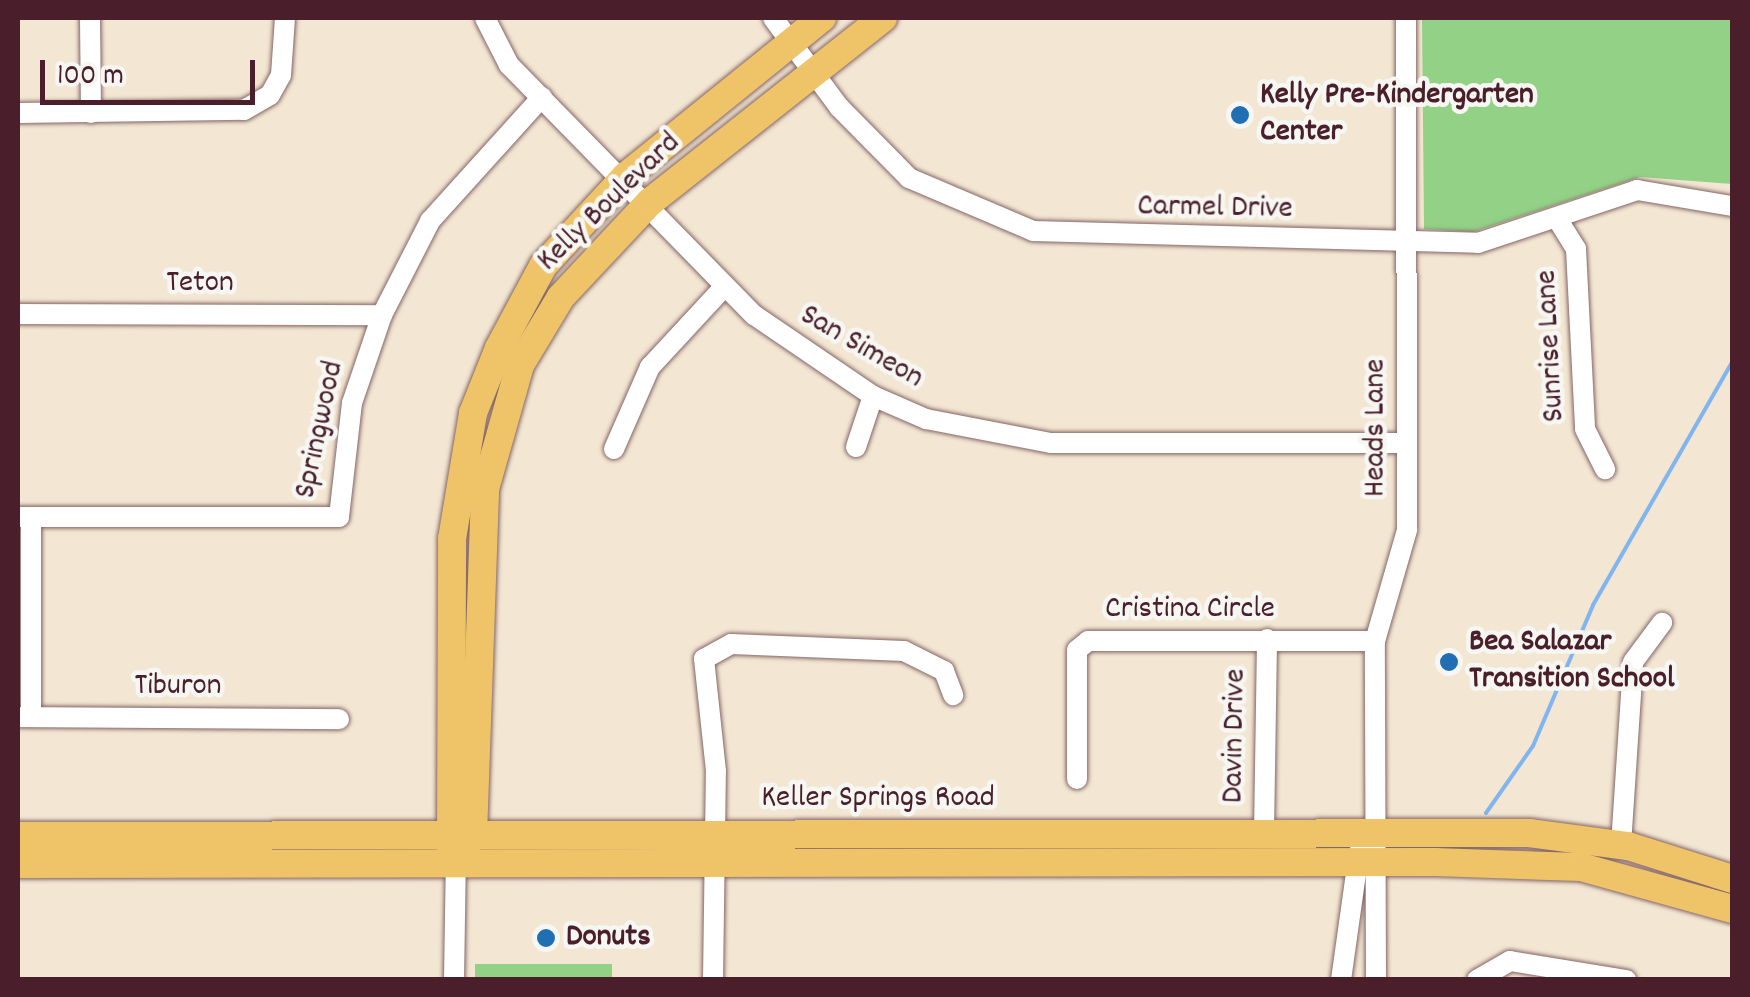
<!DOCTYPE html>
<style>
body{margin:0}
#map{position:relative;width:1750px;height:997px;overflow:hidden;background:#f3e7d3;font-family:Dekko,sans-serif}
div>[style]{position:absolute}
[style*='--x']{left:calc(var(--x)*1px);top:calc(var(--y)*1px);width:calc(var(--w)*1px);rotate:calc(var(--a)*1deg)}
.green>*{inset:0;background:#93d186;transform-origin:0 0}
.stream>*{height:4px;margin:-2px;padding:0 2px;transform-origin:2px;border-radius:2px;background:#81b5ef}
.roads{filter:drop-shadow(0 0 2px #856566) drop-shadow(0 0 2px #856566)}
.minor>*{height:20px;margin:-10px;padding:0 10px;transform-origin:10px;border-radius:10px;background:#fff}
.major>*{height:28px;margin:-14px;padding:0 14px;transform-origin:14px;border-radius:14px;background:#efc469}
.dots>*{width:28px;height:28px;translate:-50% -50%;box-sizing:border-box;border:5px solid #f6f6f2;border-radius:50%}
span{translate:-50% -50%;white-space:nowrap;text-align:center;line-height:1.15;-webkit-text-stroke:9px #f6f6f2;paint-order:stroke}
.poi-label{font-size:32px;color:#4a1f2b;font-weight:700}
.left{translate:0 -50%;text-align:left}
.street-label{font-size:32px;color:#4a1f2b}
.frame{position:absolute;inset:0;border:20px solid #4a1f2b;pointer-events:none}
.scale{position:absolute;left:40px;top:60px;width:215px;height:45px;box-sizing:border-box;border:5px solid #4a1f2b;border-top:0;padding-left:12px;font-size:30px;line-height:35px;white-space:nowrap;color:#4a1f2b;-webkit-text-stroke:8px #f6f6f2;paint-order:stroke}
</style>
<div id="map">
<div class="green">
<div style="clip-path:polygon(1422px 18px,1732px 18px,1732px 184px,1640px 177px,1473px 232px,1424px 229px)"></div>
<div style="left:475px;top:964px;width:137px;height:15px"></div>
</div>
<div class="stream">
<div style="--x:1486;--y:813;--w:82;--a:-55"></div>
<div style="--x:1533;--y:746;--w:153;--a:-66.9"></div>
<div style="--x:1593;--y:605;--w:280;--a:-60.2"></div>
</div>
<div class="roads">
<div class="minor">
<div style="--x:90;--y:18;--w:95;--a:89.4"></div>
<div style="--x:485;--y:18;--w:53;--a:62.9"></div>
<div style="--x:509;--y:65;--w:350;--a:45.6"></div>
<div style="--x:754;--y:315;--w:144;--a:34.2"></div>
<div style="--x:873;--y:396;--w:58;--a:23.5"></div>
<div style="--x:926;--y:419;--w:127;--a:10.9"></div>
<div style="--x:1051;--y:443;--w:356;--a:0"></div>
<div style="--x:773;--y:18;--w:111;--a:53.4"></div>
<div style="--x:839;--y:107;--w:100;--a:45.4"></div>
<div style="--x:909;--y:178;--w:135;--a:23.1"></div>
<div style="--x:1033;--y:231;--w:445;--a:1.5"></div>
<div style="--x:1478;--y:243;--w:168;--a:-18.4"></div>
<div style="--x:1637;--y:190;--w:96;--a:9.6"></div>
<div style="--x:18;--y:113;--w:226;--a:-0.8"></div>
<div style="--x:244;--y:110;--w:30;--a:-30"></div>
<div style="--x:270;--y:95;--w:23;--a:-61"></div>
<div style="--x:281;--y:75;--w:57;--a:-86"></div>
<div style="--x:1558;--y:220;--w:34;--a:58"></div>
<div style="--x:1576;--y:249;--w:180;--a:87.1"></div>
<div style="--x:1585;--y:429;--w:45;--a:63.4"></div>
<div style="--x:18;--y:314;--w:364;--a:0.2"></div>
<div style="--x:856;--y:447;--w:54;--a:-71.6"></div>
<div style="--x:614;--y:449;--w:90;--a:-66.3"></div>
<div style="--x:650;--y:367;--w:110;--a:-47.2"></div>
<div style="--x:18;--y:517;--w:321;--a:0"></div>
<div style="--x:339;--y:517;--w:115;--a:-83.5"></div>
<div style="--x:352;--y:403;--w:93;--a:-71.2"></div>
<div style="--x:382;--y:315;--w:106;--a:-62.9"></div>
<div style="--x:430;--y:221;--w:167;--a:-47.9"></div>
<div style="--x:31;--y:517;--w:200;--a:90"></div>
<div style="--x:18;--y:717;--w:321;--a:0.4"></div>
<div style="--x:1077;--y:779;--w:129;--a:-90"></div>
<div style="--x:1077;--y:650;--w:14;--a:-39"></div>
<div style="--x:1088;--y:641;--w:287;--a:0"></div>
<div style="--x:1264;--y:833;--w:194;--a:-89.1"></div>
<div style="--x:1621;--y:845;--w:183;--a:-86.2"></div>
<div style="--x:1633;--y:662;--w:49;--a:-53.4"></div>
<div style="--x:454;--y:980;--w:121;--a:-89.1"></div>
<div style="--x:713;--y:980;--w:209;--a:-89.2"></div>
<div style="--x:716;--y:771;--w:113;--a:-96.1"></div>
<div style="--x:704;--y:659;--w:31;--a:-29"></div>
<div style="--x:731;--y:644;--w:173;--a:2.3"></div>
<div style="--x:904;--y:651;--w:45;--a:26.6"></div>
<div style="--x:944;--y:671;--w:26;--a:69"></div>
<div style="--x:1341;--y:980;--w:129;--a:-82"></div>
<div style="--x:1376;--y:980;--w:339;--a:-90.2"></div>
<div style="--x:1375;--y:641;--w:116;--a:-73.9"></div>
<div style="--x:1407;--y:530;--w:512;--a:-90.11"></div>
<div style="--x:1477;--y:980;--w:38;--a:-30"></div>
<div style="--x:1510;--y:961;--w:118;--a:9.3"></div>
</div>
<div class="major">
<div style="--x:18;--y:836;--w:1511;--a:-0.11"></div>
<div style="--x:1529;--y:833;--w:100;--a:7.5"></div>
<div style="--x:1628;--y:846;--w:109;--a:17.6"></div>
<div style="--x:451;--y:849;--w:310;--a:-89.8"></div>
<div style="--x:452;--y:539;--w:128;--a:-80.5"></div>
<div style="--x:473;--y:413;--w:70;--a:-68.2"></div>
<div style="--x:499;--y:348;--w:93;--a:-61.8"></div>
<div style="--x:543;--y:266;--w:122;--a:-47.3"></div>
<div style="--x:626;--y:176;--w:252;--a:-38.9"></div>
<div style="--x:462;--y:850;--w:18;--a:-52"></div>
<div style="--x:473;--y:836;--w:347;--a:-88"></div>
<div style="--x:485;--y:489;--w:129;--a:-74.2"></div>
<div style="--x:520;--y:365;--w:79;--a:-58.9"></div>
<div style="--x:561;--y:297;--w:130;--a:-46.9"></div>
<div style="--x:650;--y:202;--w:297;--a:-38.3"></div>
<div style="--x:18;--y:864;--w:1417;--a:-0.08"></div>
<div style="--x:1435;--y:862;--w:146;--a:2"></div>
<div style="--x:1581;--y:867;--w:157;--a:15.5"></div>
</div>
</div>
<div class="dots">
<div style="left:1240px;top:115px;background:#1f6fb2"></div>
<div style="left:1449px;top:662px;background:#1f6fb2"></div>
<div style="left:546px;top:938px;background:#1f6fb2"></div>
</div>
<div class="poi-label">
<span class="left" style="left:1260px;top:115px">Kelly Pre-Kindergarten<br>Center</span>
<span class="left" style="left:1469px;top:662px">Bea Salazar<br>Transition School</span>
<span class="left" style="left:566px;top:938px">Donuts</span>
</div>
<div class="street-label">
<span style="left:610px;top:203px;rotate:-44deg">Kelly Boulevard</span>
<span style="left:1215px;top:209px;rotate:1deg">Carmel Drive</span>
<span style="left:200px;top:284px">Teton</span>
<span style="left:1552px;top:346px;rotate:-93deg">Sunrise Lane</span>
<span style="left:861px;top:348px;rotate:30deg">San Simeon</span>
<span style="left:1377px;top:428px;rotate:-90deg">Heads Lane</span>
<span style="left:321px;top:430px;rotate:-78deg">Springwood</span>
<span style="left:1190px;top:610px">Cristina Circle</span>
<span style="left:178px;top:687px">Tiburon</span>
<span style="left:1236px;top:736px;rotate:-89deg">Davin Drive</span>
<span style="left:878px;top:799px">Keller Springs Road</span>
</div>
<div class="frame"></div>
<div class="scale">100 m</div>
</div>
